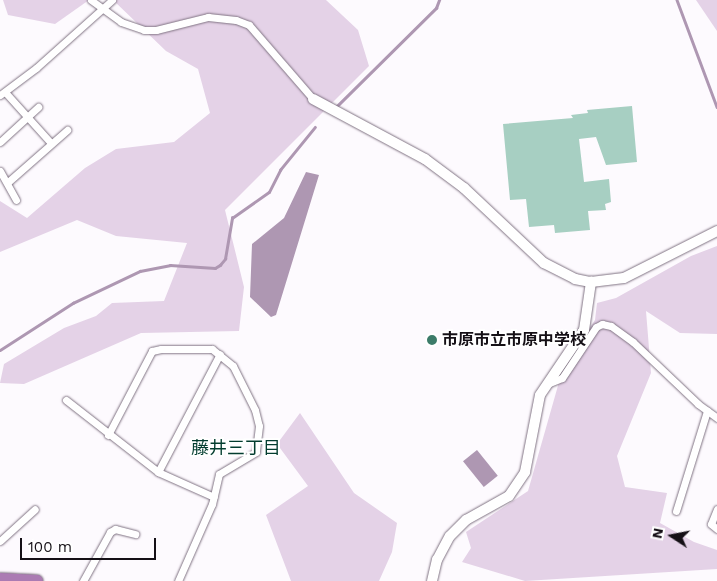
<!DOCTYPE html>
<meta charset="utf-8">
<style>
body{margin:0}
#map{position:relative;width:717px;height:581px;overflow:hidden;background:#fdfafe;font-family:"Work Sans","Noto Sans JP",sans-serif}
div>[style]{position:absolute}
[style*='--x']{left:calc(var(--x)*1px);top:calc(var(--y)*1px);width:calc(var(--w)*1px);rotate:calc(var(--a)*1deg)}
.green>*{inset:0;background:#e4d2e7}
.water>*{inset:0;background:#ae97b2;transform-origin:0 0}
.stream>*{height:2.5px;margin:-1.25px;padding:0 1.25px;transform-origin:1.25px;border-radius:1.25px;background:#ae97b2}
.building>*{inset:0;background:#a7cfc2}
.roads{filter:drop-shadow(0 0 1px #807383) drop-shadow(0 0 1px #807383)}
.street>*{height:7px;margin:-3.5px;padding:0 3.5px;transform-origin:3.5px;border-radius:3.5px;background:#fff}
.secondary>*{height:10px;margin:-5px;padding:0 5px;transform-origin:5px;border-radius:5px;background:#fff}
.highway>*{height:12px;margin:-6px;padding:0 6px;transform-origin:6px;border-radius:6px;background:#ab7bb3}
.dots>*{width:14px;height:14px;translate:-50% -50%;box-sizing:border-box;border:2px solid #fff;border-radius:50%}
span{translate:-50% -50%;white-space:nowrap;text-align:center;line-height:1.15;-webkit-text-stroke:4px #fff;paint-order:stroke}
.poi-label{font-size:16px;color:#151016;font-weight:700}
.left{translate:0 -50%;text-align:left}
.neighbourhood-label{font-size:18px;color:#033d2f}
.north{position:absolute;left:647px;top:511px;width:50px;height:50px;-webkit-text-stroke:4px #fff;paint-order:stroke;rotate:281deg;font-size:14px;font-weight:700;line-height:20px;text-align:center;color:#151016}
.north::after{content:'';display:block;margin:auto;width:18px;height:22px;background:#151016;clip-path:polygon(50% 0,100% 100%,50% 72%,0 100%)}
.scale{position:absolute;left:20px;top:538px;width:136px;height:22px;box-sizing:border-box;border:2px solid #151016;border-top:0;padding-left:6px;font-size:15px;line-height:18px;white-space:nowrap;color:#151016;-webkit-text-stroke:4px #fff;paint-order:stroke}
</style>
<div id="map">
<div class="green">
<div style="clip-path:polygon(3px 0,89px 0,55px 24px,8px 15px)"></div>
<div style="clip-path:polygon(113px 0,326px 0,358px 30px,369px 66px,225px 210px,244px 287px,239px 331px,141px 333px,24px 384px,0 383px,4px 364px,64px 328px,96px 316px,112px 303px,164px 301px,187px 243px,116px 236px,77px 220px,0 252px,0 201px,27px 218px,85px 168px,116px 149px,174px 142px,210px 113px,198px 69px,166px 51px)"></div>
<div style="clip-path:polygon(696px 0,717px 0,717px 31px)"></div>
<div style="clip-path:polygon(717px 246px,717px 334px,680px 333px,646px 311px,651px 373px,617px 456px,625px 487px,667px 493px,660px 523px,694px 542px,717px 550px,717px 569px,525px 581px,462px 562px,471px 548px,466px 532px,528px 491px,563px 368px,595px 320px,597px 303px,616px 298px,691px 256px)"></div>
<div style="clip-path:polygon(300px 413px,354px 493px,397px 523px,392px 552px,379px 581px,291px 581px,266px 515px,308px 486px,277px 444px)"></div>
</div>
<div class="water">
<div style="clip-path:polygon(306px 172px,319px 175px,276px 315px,271px 317px,250px 297px,252px 244px,284px 218px)"></div>
<div style="left:477px;top:450px;width:33px;height:18px;rotate:51deg"></div>
</div>
<div class="stream">
<div style="--x:677;--y:0;--w:114;--a:69.5"></div>
<div style="--x:336;--y:107;--w:141;--a:-44.7"></div>
<div style="--x:436;--y:8;--w:9;--a:-69"></div>
<div style="--x:0;--y:350;--w:87;--a:-32.8"></div>
<div style="--x:73;--y:303;--w:74;--a:-25.5"></div>
<div style="--x:140;--y:271;--w:31;--a:-11"></div>
<div style="--x:170;--y:265;--w:45;--a:3.8"></div>
<div style="--x:215;--y:268;--w:6;--a:-31"></div>
<div style="--x:220;--y:265;--w:8;--a:-50"></div>
<div style="--x:225;--y:259;--w:42;--a:-80.3"></div>
<div style="--x:232;--y:218;--w:45;--a:-35.1"></div>
<div style="--x:269;--y:192;--w:25;--a:-63"></div>
<div style="--x:280;--y:170;--w:55;--a:-50.9"></div>
</div>
<div class="building">
<div style="clip-path:polygon(632px 106px,637px 162px,606px 165px,596px 137px,579px 139px,584px 182px,609px 179px,611px 202px,605px 204px,606px 210px,588px 211px,590px 230px,555px 233px,554px 225px,529px 227px,526px 199px,510px 200px,503px 124px,573px 118px,571px 115px,588px 113px,587px 110px)"></div>
</div>
<div class="roads">
<div class="street">
<div style="--x:91;--y:0;--w:37;--a:36"></div>
<div style="--x:121;--y:22;--w:24;--a:19"></div>
<div style="--x:144;--y:30;--w:12;--a:0"></div>
<div style="--x:156;--y:30;--w:54;--a:-14"></div>
<div style="--x:208;--y:17;--w:28;--a:6"></div>
<div style="--x:236;--y:20;--w:14;--a:21"></div>
<div style="--x:249;--y:25;--w:98;--a:49.1"></div>
<div style="--x:5;--y:92;--w:69;--a:48"></div>
<div style="--x:0;--y:95;--w:45;--a:-36.9"></div>
<div style="--x:36;--y:68;--w:102;--a:-41.8"></div>
<div style="--x:0;--y:142;--w:52;--a:-42.6"></div>
<div style="--x:0;--y:171;--w:33;--a:61"></div>
<div style="--x:8;--y:182;--w:79;--a:-41.4"></div>
<div style="--x:547;--y:384;--w:16;--a:-22"></div>
<div style="--x:562;--y:378;--w:61;--a:-56.3"></div>
<div style="--x:596;--y:327;--w:7;--a:-27"></div>
<div style="--x:602;--y:324;--w:9;--a:13"></div>
<div style="--x:611;--y:326;--w:27;--a:36"></div>
<div style="--x:633;--y:342;--w:90;--a:43.6"></div>
<div style="--x:698;--y:404;--w:24;--a:36"></div>
<div style="--x:66;--y:400;--w:117;--a:38"></div>
<div style="--x:158;--y:472;--w:61;--a:24.1"></div>
<div style="--x:108;--y:435;--w:95;--a:-62.4"></div>
<div style="--x:152;--y:351;--w:9;--a:-13"></div>
<div style="--x:161;--y:349;--w:51;--a:0"></div>
<div style="--x:212;--y:349;--w:27;--a:39"></div>
<div style="--x:233;--y:366;--w:49;--a:63.4"></div>
<div style="--x:255;--y:410;--w:16;--a:76"></div>
<div style="--x:259;--y:426;--w:26;--a:97"></div>
<div style="--x:256;--y:452;--w:43;--a:149.3"></div>
<div style="--x:219;--y:474;--w:31;--a:103"></div>
<div style="--x:212;--y:504;--w:84;--a:113.8"></div>
<div style="--x:158;--y:472;--w:133;--a:-62.3"></div>
<div style="--x:717;--y:509;--w:16;--a:112"></div>
<div style="--x:711;--y:524;--w:8;--a:40"></div>
<div style="--x:676;--y:511;--w:105;--a:-72.8"></div>
<div style="--x:0;--y:541;--w:47;--a:-42.4"></div>
<div style="--x:83;--y:581;--w:56;--a:-61.1"></div>
<div style="--x:110;--y:532;--w:6;--a:-31"></div>
<div style="--x:115;--y:529;--w:21;--a:14"></div>
</div>
<div class="secondary">
<div style="--x:313;--y:99;--w:127;--a:28.2"></div>
<div style="--x:425;--y:159;--w:49;--a:36.6"></div>
<div style="--x:464;--y:188;--w:110;--a:43.2"></div>
<div style="--x:544;--y:263;--w:35;--a:27"></div>
<div style="--x:575;--y:279;--w:16;--a:11"></div>
<div style="--x:591;--y:282;--w:33;--a:-7"></div>
<div style="--x:624;--y:278;--w:104;--a:-26.8"></div>
<div style="--x:432;--y:581;--w:22;--a:-77"></div>
<div style="--x:437;--y:560;--w:27;--a:-62"></div>
<div style="--x:450;--y:536;--w:23;--a:-45"></div>
<div style="--x:466;--y:520;--w:49;--a:-29.2"></div>
<div style="--x:509;--y:496;--w:29;--a:-56"></div>
<div style="--x:525;--y:472;--w:78;--a:-79"></div>
<div style="--x:540;--y:395;--w:78;--a:-55.9"></div>
<div style="--x:584;--y:330;--w:49;--a:-81.7"></div>
</div>
<div class="highway">
<div style="--x:0;--y:579;--w:37;--a:3"></div>
</div>
</div>
<div class="dots">
<div style="left:432px;top:340px;background:#3c7b69"></div>
</div>
<div class="poi-label">
<span class="left" style="left:442px;top:340px">市原市立市原中学校</span>
</div>
<div class="neighbourhood-label">
<span style="left:236px;top:448px">藤井三丁目</span>
</div>
<div class="north">N</div>
<div class="scale">100 m</div>
</div>
